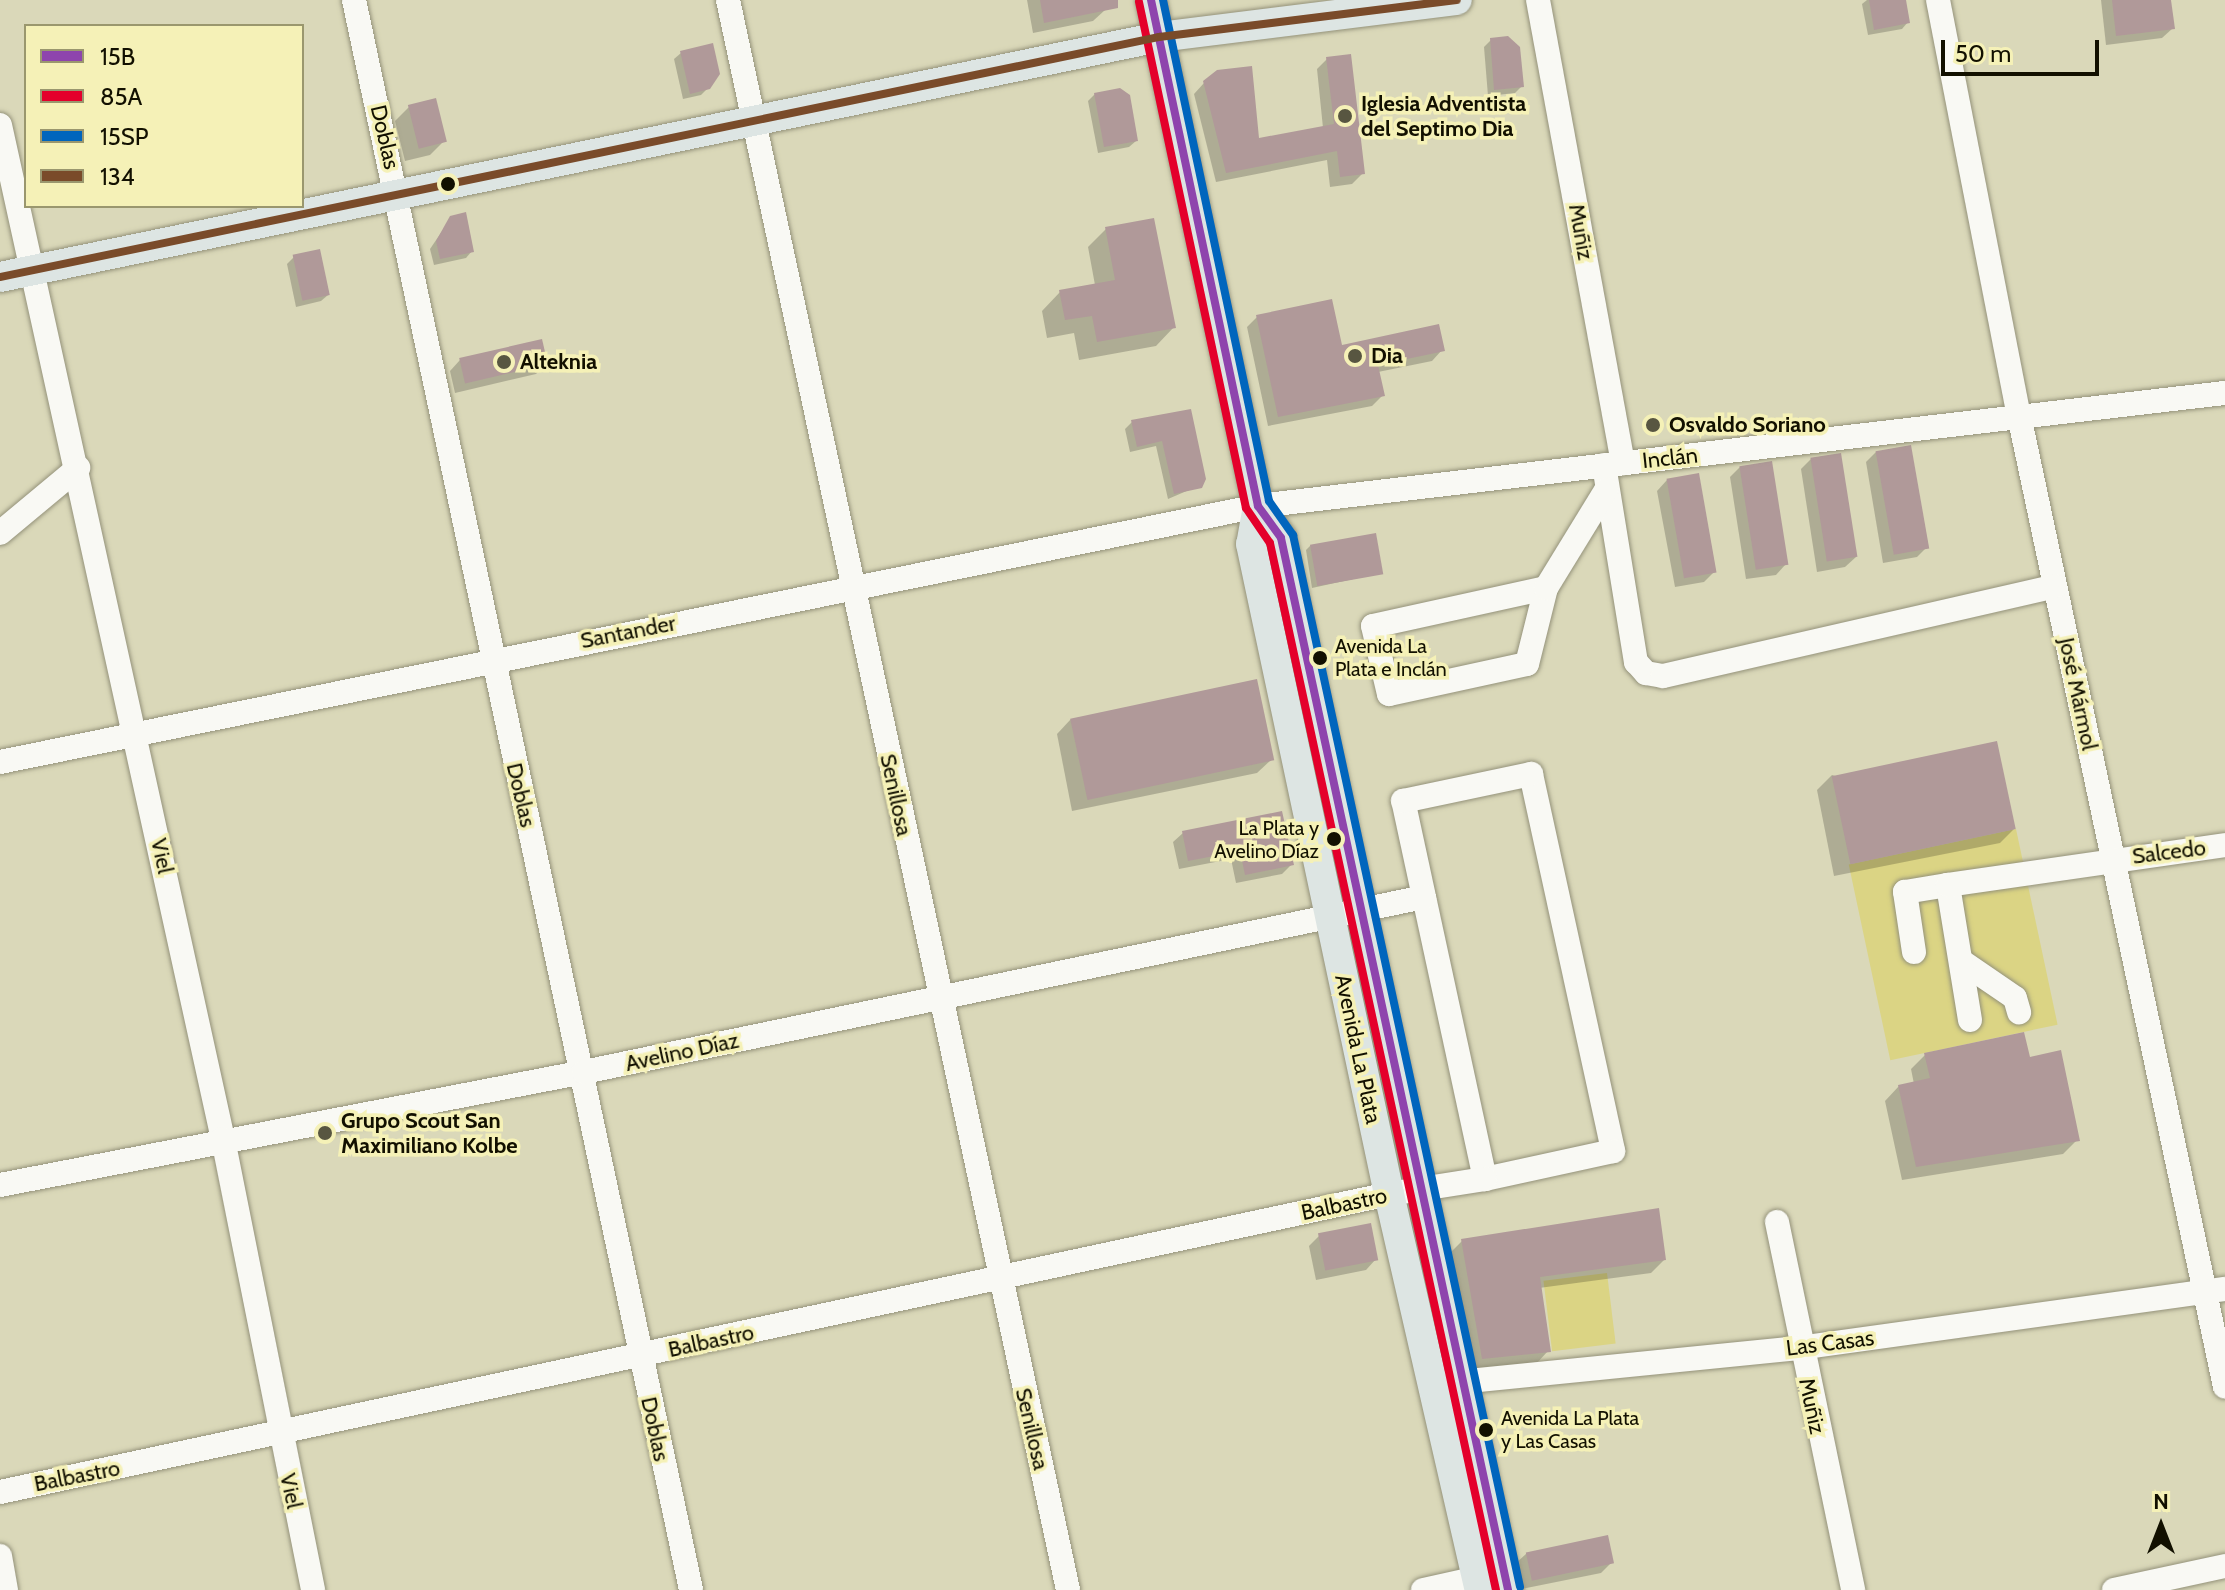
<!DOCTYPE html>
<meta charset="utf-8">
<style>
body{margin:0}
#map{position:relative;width:2225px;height:1590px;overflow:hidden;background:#dad8b9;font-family:Cabin,sans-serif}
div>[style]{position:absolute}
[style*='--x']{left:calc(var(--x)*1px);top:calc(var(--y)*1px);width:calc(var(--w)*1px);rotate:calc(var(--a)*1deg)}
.green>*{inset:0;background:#dbd484;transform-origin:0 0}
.shadow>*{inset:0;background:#0003}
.building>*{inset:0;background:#b09999;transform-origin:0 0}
.roads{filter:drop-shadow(0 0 2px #94927a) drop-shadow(0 0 2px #94927a)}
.minor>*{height:24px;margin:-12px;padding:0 12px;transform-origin:12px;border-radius:12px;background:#f9f9f4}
.major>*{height:30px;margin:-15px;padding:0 15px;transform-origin:15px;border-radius:15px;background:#dde5e3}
.bus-1>*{height:8px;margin:-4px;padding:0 4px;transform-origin:4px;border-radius:4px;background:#8e44ad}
.bus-2>*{height:8px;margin:-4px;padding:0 4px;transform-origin:4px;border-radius:4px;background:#e4002b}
.bus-3>*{height:8px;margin:-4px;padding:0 4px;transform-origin:4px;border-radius:4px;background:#0065bd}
.bus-4>*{height:8px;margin:-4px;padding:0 4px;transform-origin:4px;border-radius:4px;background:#7a4b2a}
.dots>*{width:22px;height:22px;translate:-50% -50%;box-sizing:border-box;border:4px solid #f5f1b7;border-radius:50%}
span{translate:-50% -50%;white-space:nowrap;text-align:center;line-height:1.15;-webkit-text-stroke:7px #f5f1b7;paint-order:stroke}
.bus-label{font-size:20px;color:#121000}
.left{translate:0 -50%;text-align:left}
.right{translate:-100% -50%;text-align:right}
.poi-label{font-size:22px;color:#121000;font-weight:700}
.street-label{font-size:22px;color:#121000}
.legend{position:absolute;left:24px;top:24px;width:280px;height:184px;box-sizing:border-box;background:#f5f1b7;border:2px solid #9a976e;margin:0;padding:10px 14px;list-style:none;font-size:24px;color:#121000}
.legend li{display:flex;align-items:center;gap:16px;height:40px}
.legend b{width:40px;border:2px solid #9a976e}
.north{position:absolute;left:2121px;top:1486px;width:80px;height:80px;-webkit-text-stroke:6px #f5f1b7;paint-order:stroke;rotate:0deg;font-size:22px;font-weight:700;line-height:32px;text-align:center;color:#121000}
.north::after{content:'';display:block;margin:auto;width:28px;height:36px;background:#121000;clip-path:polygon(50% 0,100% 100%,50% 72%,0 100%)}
.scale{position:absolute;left:1941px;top:40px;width:158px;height:36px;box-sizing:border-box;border:4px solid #121000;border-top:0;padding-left:10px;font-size:24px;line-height:28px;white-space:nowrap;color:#121000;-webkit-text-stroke:6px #f5f1b7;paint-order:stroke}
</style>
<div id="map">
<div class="green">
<div style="left:2016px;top:829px;width:200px;height:171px;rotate:78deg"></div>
<div style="left:1607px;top:1273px;width:71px;height:64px;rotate:83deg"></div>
</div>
<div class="shadow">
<div style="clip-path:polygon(1027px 0,1103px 0,1105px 10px,1093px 21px,1033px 33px)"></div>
<div style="clip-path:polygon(1867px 0,1904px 0,1908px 22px,1902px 29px,1868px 35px,1862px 4px)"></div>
<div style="clip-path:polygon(2101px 0,2169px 0,2173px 28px,2162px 38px,2106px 45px)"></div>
<div style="clip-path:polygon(1491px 40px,1522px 86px,1515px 93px,1488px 96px,1484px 47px)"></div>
<div style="clip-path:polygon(681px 53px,708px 88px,701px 95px,683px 99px,674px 59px)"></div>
<div style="clip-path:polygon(1327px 59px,1362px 174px,1352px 184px,1330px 187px,1327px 160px,1216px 182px,1194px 94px,1204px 83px,1257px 141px,1323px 128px,1317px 69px)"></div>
<div style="clip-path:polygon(1095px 94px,1136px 141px,1129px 147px,1098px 153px,1088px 101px)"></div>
<div style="clip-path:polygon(409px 107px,444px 141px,430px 155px,405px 161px,395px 121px)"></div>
<div style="clip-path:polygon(451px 218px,472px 251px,466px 258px,434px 265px,430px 249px)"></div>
<div style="clip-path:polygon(1106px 229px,1174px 327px,1156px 346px,1079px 360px,1074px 333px,1047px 338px,1042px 311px,1060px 292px,1095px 285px,1088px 247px)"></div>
<div style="clip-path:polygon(294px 257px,328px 295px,321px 301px,296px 307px,287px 264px)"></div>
<div style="clip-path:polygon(1257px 317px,1340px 347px,1442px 350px,1432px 361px,1378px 372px,1383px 395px,1372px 406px,1268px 426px,1247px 327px)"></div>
<div style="clip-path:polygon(460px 360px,546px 364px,536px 374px,455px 393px,450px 371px)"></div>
<div style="clip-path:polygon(1190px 411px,1203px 484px,1168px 499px,1156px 446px,1130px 452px,1125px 429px,1132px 422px)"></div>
<div style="clip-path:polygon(1876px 452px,1927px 547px,1917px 557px,1883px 563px,1866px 462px)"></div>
<div style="clip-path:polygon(1811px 459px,1856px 557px,1845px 567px,1817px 572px,1801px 469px)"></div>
<div style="clip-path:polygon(1740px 467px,1786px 564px,1776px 575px,1746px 579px,1730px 477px)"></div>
<div style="clip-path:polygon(1667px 480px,1715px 571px,1704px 582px,1675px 587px,1657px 491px)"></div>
<div style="clip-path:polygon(1311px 545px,1381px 573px,1312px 588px,1306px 550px)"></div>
<div style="clip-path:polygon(1071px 719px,1272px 759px,1257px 773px,1072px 811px,1057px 734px)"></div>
<div style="clip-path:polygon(1832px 775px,2014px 829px,2000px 843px,1834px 876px,1817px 790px)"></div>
<div style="clip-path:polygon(1183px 833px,1292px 864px,1282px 874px,1236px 883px,1231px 859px,1179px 869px,1173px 842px)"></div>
<div style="clip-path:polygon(1925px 1055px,2028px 1060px,2077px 1140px,2063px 1154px,1902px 1180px,1885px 1101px,1899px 1086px,1914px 1084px,1911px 1069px)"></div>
<div style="clip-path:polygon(1319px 1236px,1376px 1259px,1366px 1270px,1316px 1280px,1309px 1246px)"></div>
<div style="clip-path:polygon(1462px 1241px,1664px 1260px,1651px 1273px,1539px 1288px,1548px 1351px,1536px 1364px,1470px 1371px,1449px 1254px)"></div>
<div style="clip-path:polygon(1527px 1553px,1611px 1563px,1601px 1573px,1521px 1589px,1516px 1563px)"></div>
</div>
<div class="building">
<div style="clip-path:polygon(1040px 0,1118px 0,1118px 8px,1044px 23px)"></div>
<div style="clip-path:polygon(1869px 0,1906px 0,1910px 23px,1874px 30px)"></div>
<div style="clip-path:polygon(2112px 0,2171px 0,2175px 29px,2116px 36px)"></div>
<div style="clip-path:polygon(1508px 36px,1520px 47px,1524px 87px,1494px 90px,1490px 38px)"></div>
<div style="clip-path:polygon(713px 43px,720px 74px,710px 89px,690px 94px,680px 51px)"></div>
<div style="clip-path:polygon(1351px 54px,1365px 174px,1340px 177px,1337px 151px,1226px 173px,1203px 81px,1217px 70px,1252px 66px,1259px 138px,1334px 124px,1326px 57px)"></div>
<div style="clip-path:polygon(1120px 88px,1130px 95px,1138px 141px,1104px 147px,1094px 93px)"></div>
<div style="left:436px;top:98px;width:45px;height:29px;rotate:76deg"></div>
<div style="clip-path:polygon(466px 212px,474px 252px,440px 259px,436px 241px,450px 216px)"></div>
<div style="clip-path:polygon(1154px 218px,1176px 328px,1097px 342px,1092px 316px,1065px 320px,1059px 290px,1115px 280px,1105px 227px)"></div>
<div style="left:320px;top:249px;width:47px;height:28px;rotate:78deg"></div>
<div style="clip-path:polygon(1332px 299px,1342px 345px,1439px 324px,1445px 351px,1378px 365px,1385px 396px,1278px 417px,1256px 315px)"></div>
<div style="left:542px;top:339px;width:26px;height:85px;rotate:77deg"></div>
<div style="clip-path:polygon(1191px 409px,1206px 479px,1202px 488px,1174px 494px,1162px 441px,1137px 447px,1131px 420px)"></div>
<div style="left:1911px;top:445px;width:105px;height:36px;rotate:80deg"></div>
<div style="left:1841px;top:453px;width:105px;height:31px;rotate:81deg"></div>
<div style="left:1772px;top:461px;width:105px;height:33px;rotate:81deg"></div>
<div style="left:1699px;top:473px;width:101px;height:33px;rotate:80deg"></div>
<div style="left:1376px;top:533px;width:42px;height:67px;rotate:80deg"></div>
<div style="left:1257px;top:679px;width:83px;height:191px;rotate:78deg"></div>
<div style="left:1997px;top:741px;width:90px;height:169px;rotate:78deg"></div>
<div style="clip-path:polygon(1282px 811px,1294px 865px,1245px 875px,1240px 851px,1188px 861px,1182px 831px)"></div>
<div style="clip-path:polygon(2024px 1032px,2030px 1057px,2061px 1050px,2080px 1141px,1916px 1167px,1898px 1085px,1930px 1078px,1924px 1053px)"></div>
<div style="clip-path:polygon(1659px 1208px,1666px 1260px,1540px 1277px,1551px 1352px,1482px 1359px,1461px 1239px)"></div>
<div style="left:1371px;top:1223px;width:38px;height:54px;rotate:79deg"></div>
<div style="left:1608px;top:1535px;width:29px;height:84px;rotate:78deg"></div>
</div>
<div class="roads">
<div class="minor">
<div style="--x:354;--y:0;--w:1625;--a:78.03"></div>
<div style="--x:728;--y:0;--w:1626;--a:77.93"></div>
<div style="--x:1538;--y:0;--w:471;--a:79.6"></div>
<div style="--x:1938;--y:0;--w:428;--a:79"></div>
<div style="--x:2020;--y:420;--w:988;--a:78.03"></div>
<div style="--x:0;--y:125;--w:1038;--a:77.6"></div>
<div style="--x:223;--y:1139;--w:460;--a:78.7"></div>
<div style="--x:1604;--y:465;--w:200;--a:80.8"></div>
<div style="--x:1636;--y:662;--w:15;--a:48"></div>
<div style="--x:1646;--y:673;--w:17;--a:10"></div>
<div style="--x:1663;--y:676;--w:402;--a:-12.9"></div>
<div style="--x:0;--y:533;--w:102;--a:-39.8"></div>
<div style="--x:1546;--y:588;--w:177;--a:167.6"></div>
<div style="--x:1373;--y:626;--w:70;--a:76.8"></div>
<div style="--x:1389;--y:694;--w:141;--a:-12.3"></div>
<div style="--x:1527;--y:664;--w:78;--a:-76"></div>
<div style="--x:1546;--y:588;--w:115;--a:-58.5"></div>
<div style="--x:0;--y:762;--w:1284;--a:-11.5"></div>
<div style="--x:1258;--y:506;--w:974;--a:-6.67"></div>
<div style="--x:1531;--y:774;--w:386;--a:77.7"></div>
<div style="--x:1613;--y:1151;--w:131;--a:167.7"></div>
<div style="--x:1485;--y:1179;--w:387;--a:-102.2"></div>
<div style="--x:1403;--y:801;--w:131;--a:-11.9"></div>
<div style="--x:1914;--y:952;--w:61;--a:-98.5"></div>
<div style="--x:1905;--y:892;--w:44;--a:-9.2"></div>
<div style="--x:1961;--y:961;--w:65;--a:34.4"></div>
<div style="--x:2015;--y:998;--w:15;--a:74"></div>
<div style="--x:1970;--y:1020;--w:137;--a:-99.3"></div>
<div style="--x:1948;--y:885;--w:280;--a:-8.2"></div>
<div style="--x:0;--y:1185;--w:595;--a:-10.95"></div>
<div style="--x:584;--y:1072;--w:858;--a:-11.77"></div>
<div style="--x:1777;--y:1222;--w:376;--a:78.3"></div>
<div style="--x:1448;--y:1383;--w:353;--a:-5.7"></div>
<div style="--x:1799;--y:1348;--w:430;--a:-7.9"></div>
<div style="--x:0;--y:1492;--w:1421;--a:-12.11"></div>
<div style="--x:1389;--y:1194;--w:97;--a:-8.9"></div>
<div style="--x:0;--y:1556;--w:35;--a:80"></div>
<div style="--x:1423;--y:1590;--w:74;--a:-12.5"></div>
<div style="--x:2114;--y:1590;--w:114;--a:-12.2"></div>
</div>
<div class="major">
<div style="--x:1151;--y:0;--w:517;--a:78.06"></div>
<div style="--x:1258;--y:506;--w:39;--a:100"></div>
<div style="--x:1251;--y:544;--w:664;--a:78.01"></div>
<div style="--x:1389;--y:1194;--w:406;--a:77.1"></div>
<div style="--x:0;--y:277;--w:1184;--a:-11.7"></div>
<div style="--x:1159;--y:37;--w:300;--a:-7.1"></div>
<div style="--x:1258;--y:506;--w:39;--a:54"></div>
<div style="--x:1281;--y:538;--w:1076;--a:77.82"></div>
</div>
</div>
<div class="bus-1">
<div style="--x:1151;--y:0;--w:517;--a:78.06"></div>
<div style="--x:1258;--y:506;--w:39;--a:54"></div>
<div style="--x:1281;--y:538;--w:1076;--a:77.82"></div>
</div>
<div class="bus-2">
<div style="--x:1139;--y:2;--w:517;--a:78.06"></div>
<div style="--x:1246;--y:508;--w:42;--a:55.6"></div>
<div style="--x:1270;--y:543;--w:1071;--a:77.82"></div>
</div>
<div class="bus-3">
<div style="--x:1163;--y:0;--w:512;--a:78.05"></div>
<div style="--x:1269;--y:501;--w:42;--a:54.8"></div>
<div style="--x:1293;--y:535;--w:1076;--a:77.82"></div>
</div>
<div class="bus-4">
<div style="--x:0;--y:277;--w:1184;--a:-11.7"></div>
<div style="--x:1159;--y:37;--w:300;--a:-7.1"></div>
</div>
<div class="dots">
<div style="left:1345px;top:116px;background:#585641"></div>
<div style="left:448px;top:184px;background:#121000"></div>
<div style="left:1355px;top:356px;background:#585641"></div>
<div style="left:504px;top:362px;background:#585641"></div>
<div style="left:1653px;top:425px;background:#585641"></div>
<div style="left:1320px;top:658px;background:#121000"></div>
<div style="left:1334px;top:839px;background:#121000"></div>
<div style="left:325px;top:1133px;background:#585641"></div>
<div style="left:1486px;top:1430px;background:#121000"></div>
</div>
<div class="bus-label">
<span class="left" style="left:1335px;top:658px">Avenida La<br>Plata e Inclán</span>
<span class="right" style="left:1319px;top:840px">La Plata y<br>Avelino Díaz</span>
<span class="left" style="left:1501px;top:1430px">Avenida La Plata<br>y Las Casas</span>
</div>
<div class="poi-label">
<span class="left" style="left:1361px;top:116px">Iglesia Adventista<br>del Septimo Dia</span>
<span class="left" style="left:1371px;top:356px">Dia</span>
<span class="left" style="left:520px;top:362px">Alteknia</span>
<span class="left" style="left:1669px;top:425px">Osvaldo Soriano</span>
<span class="left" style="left:341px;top:1133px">Grupo Scout San<br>Maximiliano Kolbe</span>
</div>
<div class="street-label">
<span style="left:385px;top:137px;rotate:77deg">Doblas</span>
<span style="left:1581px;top:232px;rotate:80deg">Muñiz</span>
<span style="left:1670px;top:458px;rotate:-6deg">Inclán</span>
<span style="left:628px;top:632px;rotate:-11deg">Santander</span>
<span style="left:2078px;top:694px;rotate:78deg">José Mármol</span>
<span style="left:521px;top:795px;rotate:77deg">Doblas</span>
<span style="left:896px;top:795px;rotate:78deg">Senillosa</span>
<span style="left:2169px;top:852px;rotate:-7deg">Salcedo</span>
<span style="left:162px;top:856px;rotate:78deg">Viel</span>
<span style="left:1358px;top:1049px;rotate:78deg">Avenida La Plata</span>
<span style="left:682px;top:1052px;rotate:-12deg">Avelino Díaz</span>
<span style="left:1344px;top:1204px;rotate:-12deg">Balbastro</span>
<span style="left:711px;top:1341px;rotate:-12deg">Balbastro</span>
<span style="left:1830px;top:1343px;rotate:-7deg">Las Casas</span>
<span style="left:1812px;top:1406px;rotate:78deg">Muñiz</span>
<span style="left:655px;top:1429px;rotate:78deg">Doblas</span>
<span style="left:1032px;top:1429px;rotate:77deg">Senillosa</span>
<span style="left:77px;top:1476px;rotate:-11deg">Balbastro</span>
<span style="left:291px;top:1491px;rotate:78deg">Viel</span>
</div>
<ul class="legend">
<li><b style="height:10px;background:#8e44ad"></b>15B</li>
<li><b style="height:10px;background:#e4002b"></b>85A</li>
<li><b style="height:10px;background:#0065bd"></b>15SP</li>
<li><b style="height:10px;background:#7a4b2a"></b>134</li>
</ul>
<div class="north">N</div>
<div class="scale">50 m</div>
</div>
